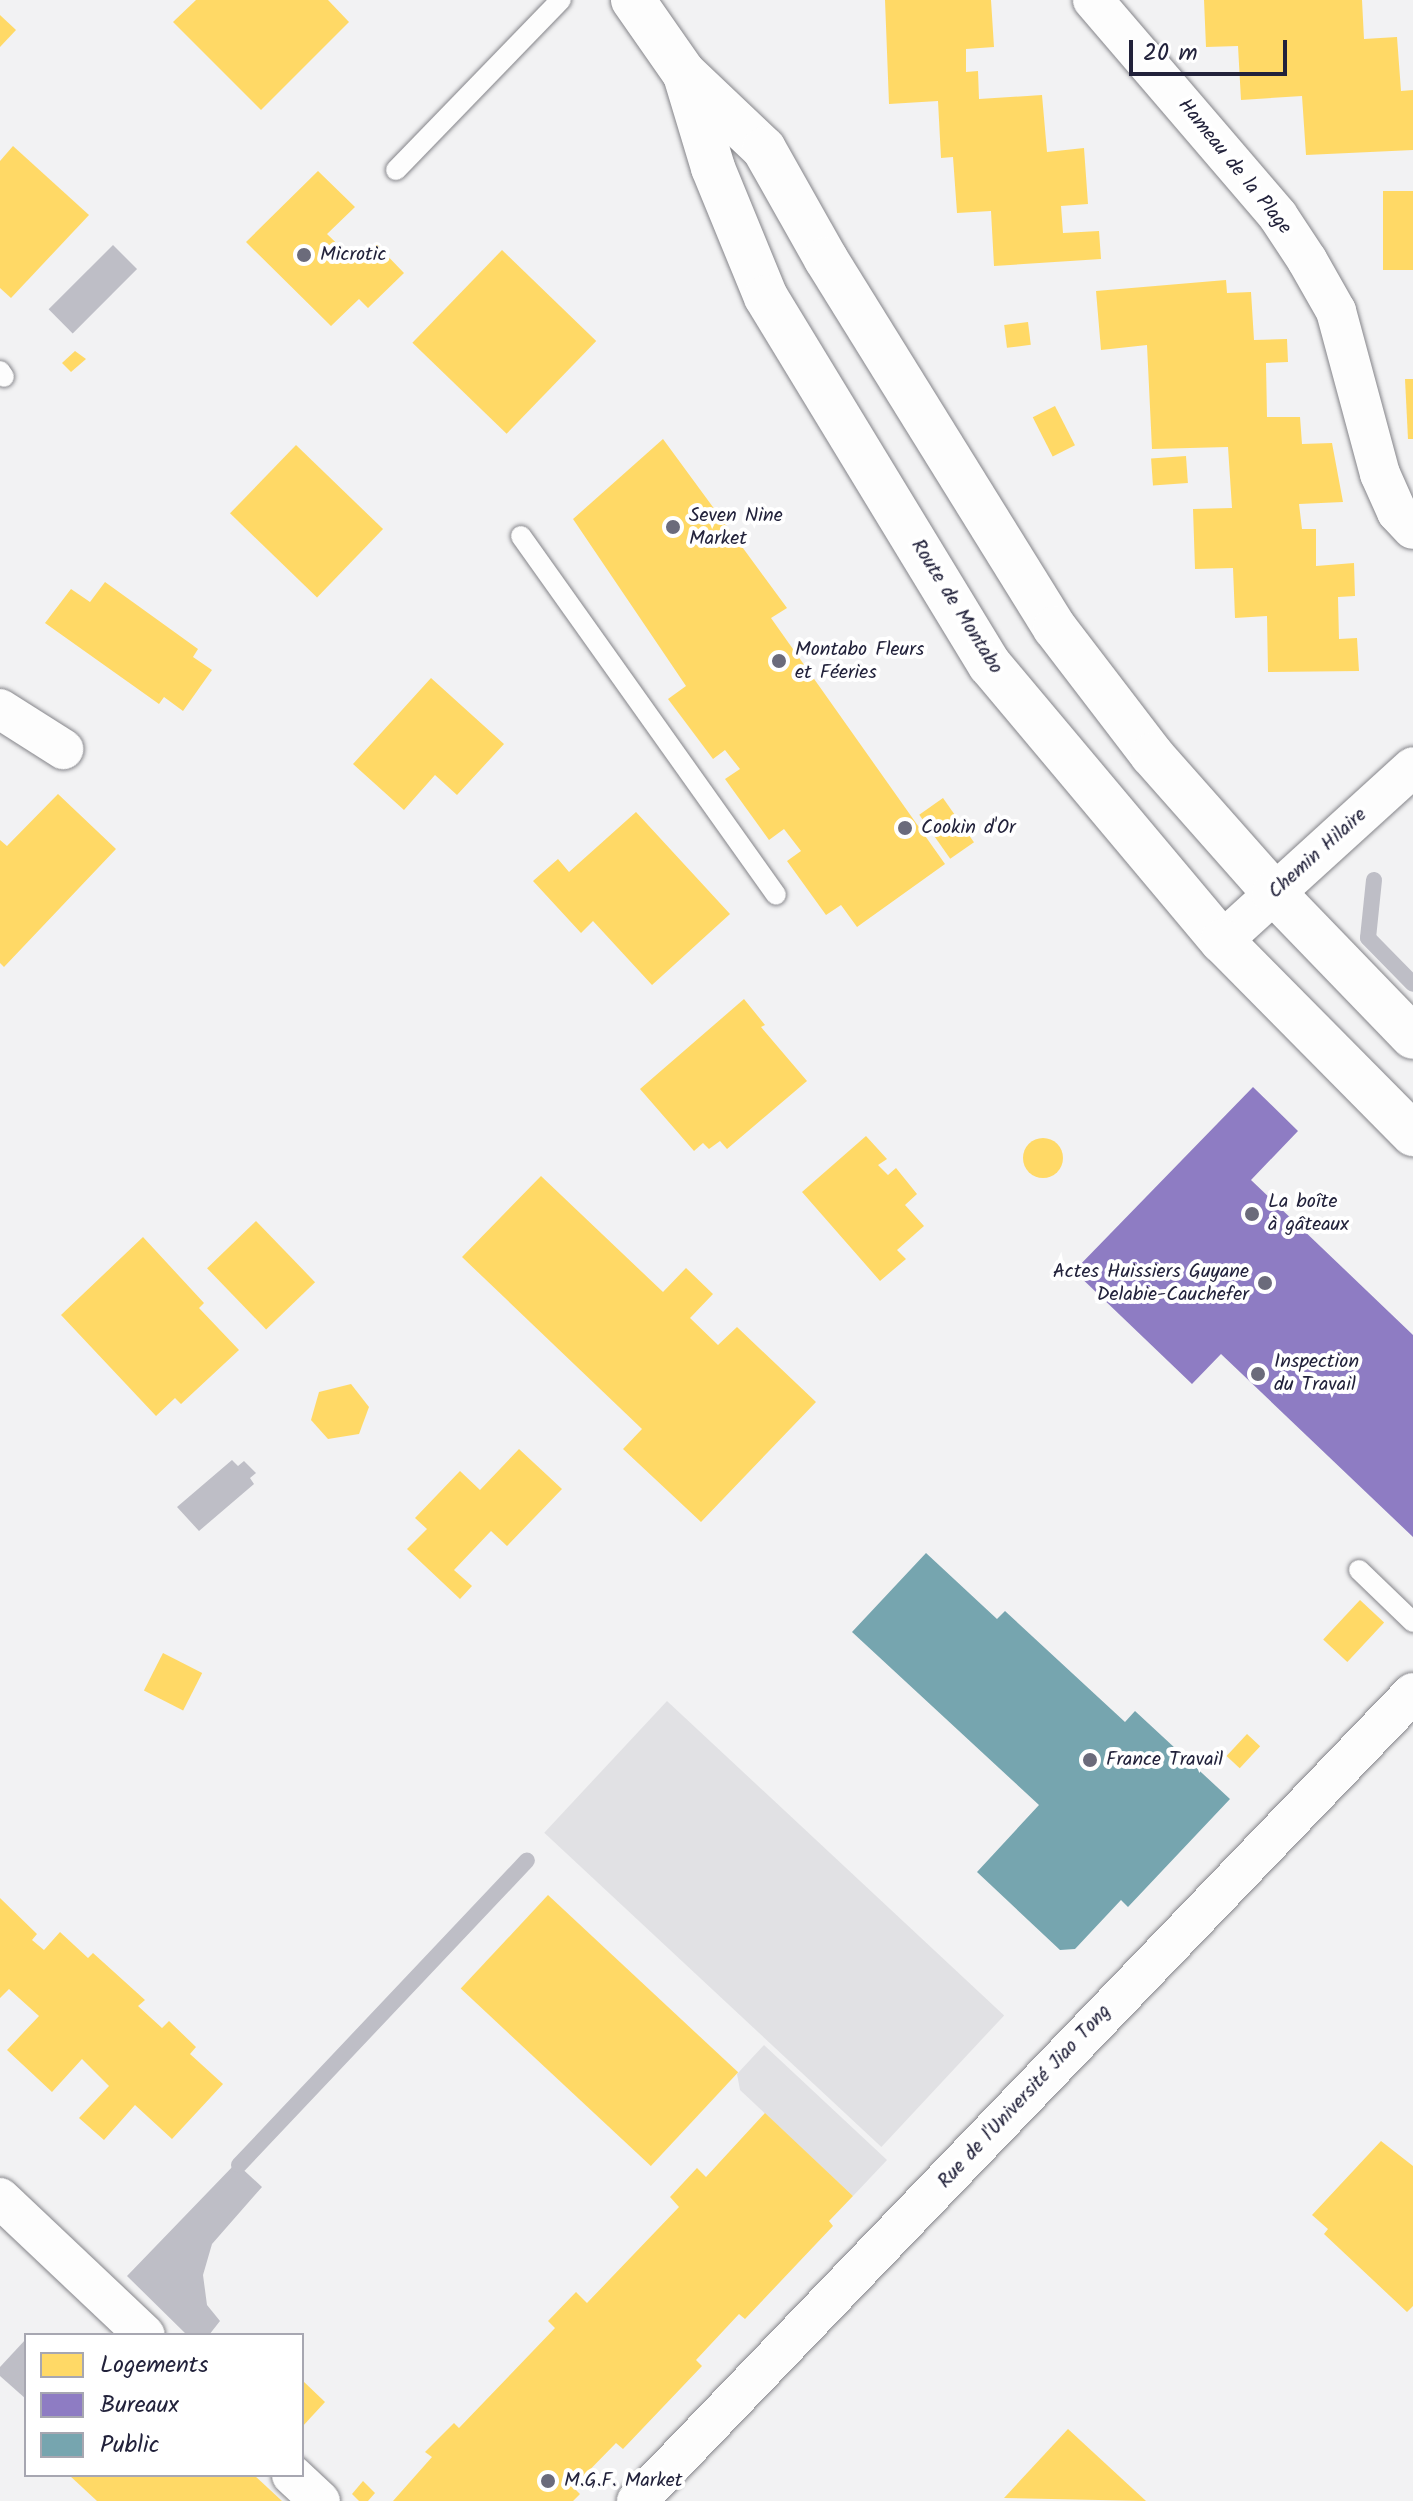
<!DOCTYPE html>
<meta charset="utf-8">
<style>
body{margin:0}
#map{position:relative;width:1413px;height:2501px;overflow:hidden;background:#f2f2f3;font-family:Kalam,sans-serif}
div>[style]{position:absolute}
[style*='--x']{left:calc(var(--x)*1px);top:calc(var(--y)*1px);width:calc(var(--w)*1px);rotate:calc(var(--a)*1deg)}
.green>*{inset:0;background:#e1e1e4;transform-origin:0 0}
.water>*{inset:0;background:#bebec6;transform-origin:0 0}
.homes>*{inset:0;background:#ffd966;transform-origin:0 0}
.round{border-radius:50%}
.offices>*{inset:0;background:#8e7cc3}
.public>*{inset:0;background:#76a5af}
.stream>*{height:16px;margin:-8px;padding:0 8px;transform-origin:8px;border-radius:8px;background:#bebec6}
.roads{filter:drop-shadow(0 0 2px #848489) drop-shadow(0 0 2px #848489)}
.service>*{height:20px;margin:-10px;padding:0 10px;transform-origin:10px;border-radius:10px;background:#fdfdfd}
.minor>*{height:40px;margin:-20px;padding:0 20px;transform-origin:20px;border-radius:20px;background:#fdfdfd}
.secondary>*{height:44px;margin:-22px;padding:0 22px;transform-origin:22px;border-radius:22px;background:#fdfdfd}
.dots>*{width:22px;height:22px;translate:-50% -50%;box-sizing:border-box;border:4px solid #fff;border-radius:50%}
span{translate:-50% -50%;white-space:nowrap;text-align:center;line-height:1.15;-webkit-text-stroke:8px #fff;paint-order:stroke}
.street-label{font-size:20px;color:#22223b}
.poi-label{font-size:20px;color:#22223b}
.left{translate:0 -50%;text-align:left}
.right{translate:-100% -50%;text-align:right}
.legend{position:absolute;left:24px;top:2333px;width:280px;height:144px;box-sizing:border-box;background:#fff;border:2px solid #a7a7b1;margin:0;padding:10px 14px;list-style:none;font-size:24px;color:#22223b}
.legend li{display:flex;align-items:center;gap:16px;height:40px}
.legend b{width:40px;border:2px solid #a7a7b1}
.scale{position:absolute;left:1129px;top:40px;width:158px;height:36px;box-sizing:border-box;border:4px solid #22223b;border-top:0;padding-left:10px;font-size:24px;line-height:28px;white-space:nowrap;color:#22223b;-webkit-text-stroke:6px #fff;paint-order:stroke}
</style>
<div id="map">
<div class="green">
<div style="left:667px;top:1701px;width:461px;height:180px;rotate:43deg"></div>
<div style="clip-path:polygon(764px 2045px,887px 2160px,853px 2196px,740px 2090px,737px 2074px)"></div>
</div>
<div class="water">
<div style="left:113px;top:245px;width:34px;height:91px;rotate:45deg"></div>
<div style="clip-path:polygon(232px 1460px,238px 1466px,244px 1461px,256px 1473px,250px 1478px,254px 1484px,199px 1531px,177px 1507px)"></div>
<div style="clip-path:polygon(236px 2163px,262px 2187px,212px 2244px,203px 2275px,207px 2305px,220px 2321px,209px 2335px,187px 2335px,127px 2276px)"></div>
<div style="clip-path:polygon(26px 2339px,26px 2399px,0 2376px,0 2367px)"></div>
</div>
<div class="homes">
<div style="clip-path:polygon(196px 0,328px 0,349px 22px,261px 110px,173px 22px)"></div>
<div style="clip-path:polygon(885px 0,991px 0,994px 47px,966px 49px,966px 72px,978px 71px,979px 99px,1042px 95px,1047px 152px,1084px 148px,1088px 204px,1061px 206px,1063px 233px,1099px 231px,1101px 259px,994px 266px,991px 211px,957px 213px,953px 157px,941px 158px,938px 101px,889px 104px)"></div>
<div style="clip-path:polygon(1204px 0,1362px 0,1364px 39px,1397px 37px,1401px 91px,1413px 90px,1413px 150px,1306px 155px,1302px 96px,1241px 100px,1238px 46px,1206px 47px)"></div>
<div style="clip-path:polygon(0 15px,16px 30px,0 47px)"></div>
<div style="clip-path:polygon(13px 146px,89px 215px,11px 298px,0 288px,0 161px)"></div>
<div style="clip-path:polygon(318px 171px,355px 207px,327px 234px,358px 264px,377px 245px,404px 273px,368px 308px,359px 299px,331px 326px,246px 242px)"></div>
<div style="left:1413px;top:191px;width:79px;height:30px;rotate:90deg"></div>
<div style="left:502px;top:250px;width:131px;height:129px;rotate:44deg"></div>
<div style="clip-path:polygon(1226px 280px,1227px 293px,1251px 292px,1254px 340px,1287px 339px,1288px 362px,1266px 363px,1267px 417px,1300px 417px,1302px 444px,1332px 443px,1343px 502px,1299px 504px,1302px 529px,1316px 529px,1316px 566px,1354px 563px,1355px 596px,1338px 597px,1339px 639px,1357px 638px,1359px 671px,1268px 672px,1267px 616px,1235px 618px,1233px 568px,1195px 569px,1193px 509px,1232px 508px,1228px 447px,1152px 449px,1147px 345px,1101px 350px,1096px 291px)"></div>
<div style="left:1028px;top:322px;width:23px;height:24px;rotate:83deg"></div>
<div style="clip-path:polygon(75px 351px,86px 359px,71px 372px,62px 363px)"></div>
<div style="clip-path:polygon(1405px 379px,1413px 379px,1413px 439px,1408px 439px)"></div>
<div style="left:1055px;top:406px;width:44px;height:25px;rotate:63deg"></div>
<div style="clip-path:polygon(663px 439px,787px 608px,771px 618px,945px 864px,857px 927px,841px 905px,826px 915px,787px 861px,801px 851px,784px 829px,769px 840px,725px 779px,740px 769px,725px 750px,713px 759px,668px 699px,686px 686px,573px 519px)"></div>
<div style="left:296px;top:445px;width:121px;height:95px;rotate:44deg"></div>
<div style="left:1186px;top:456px;width:27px;height:35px;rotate:86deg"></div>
<div style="clip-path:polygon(105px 582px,198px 649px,193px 657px,212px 670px,183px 711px,164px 697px,159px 704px,45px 623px,71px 589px,90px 602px)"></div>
<div style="clip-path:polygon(431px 678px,504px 744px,457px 795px,435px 775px,404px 810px,353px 764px)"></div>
<div style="clip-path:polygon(58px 794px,116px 849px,4px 967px,0 963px,0 840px,7px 846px)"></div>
<div style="left:943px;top:798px;width:54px;height:29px;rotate:55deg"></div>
<div style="clip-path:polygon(636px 812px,730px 914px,652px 985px,593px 921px,581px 933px,533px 881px,558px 859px,569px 872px)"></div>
<div style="clip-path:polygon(744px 999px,765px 1025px,761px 1027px,807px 1081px,727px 1149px,720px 1141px,709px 1149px,703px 1143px,694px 1151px,640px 1089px)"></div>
<div style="clip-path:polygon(866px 1136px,887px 1159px,878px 1165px,888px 1175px,896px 1168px,917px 1194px,905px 1205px,924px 1226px,897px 1250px,906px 1259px,880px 1281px,802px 1192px)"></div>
<div class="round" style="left:1023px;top:1138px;width:40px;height:40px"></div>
<div style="clip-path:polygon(541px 1176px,663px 1292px,686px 1268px,713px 1294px,690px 1318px,718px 1345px,737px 1327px,816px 1402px,701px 1522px,623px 1449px,642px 1429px,462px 1257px)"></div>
<div style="left:256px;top:1221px;width:85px;height:68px;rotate:46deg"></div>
<div style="clip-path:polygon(143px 1237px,204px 1303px,199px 1308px,239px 1350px,181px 1404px,175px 1398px,156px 1416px,61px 1315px)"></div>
<div style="clip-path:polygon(351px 1384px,369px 1407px,359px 1434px,328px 1439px,311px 1420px,319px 1392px)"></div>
<div style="clip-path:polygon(519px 1449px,562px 1489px,507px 1546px,491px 1531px,454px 1570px,472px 1586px,460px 1599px,407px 1549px,427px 1529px,415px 1518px,460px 1471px,480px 1490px)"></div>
<div style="left:1360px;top:1600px;width:33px;height:54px;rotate:43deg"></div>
<div style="left:163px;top:1653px;width:44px;height:42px;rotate:27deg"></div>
<div style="left:1247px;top:1734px;width:18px;height:30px;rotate:43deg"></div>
<div style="left:548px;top:1895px;width:260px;height:128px;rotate:43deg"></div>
<div style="clip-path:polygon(0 1898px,37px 1934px,32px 1940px,44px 1950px,60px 1932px,88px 1958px,93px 1953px,145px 2000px,138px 2006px,162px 2028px,169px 2021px,196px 2047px,190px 2054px,223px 2084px,172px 2139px,135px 2105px,104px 2140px,79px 2118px,109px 2086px,82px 2059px,52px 2092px,7px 2050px,39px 2016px,9px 1989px,0 1998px)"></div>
<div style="clip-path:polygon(765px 2113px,853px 2196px,829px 2221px,833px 2226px,745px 2319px,739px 2314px,696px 2360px,702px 2366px,623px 2449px,616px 2443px,573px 2487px,580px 2494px,573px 2501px,393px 2501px,432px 2457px,425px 2452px,454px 2423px,459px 2428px,555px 2328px,548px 2321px,576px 2292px,587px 2303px,679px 2207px,670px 2197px,697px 2168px,706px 2177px)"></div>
<div style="clip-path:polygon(1381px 2141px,1413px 2166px,1413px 2306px,1407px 2312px,1324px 2234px,1328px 2229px,1312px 2215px)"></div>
<div style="clip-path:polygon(302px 2380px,325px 2402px,302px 2427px)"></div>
<div style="clip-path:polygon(1068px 2429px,1146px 2501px,1004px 2498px)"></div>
<div style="clip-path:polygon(69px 2475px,254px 2475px,282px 2501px,97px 2501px)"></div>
<div style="clip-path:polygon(363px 2481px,375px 2493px,368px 2501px,359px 2501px,352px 2494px)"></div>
</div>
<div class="offices">
<div style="clip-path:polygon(1253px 1087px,1298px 1131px,1251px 1180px,1413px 1335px,1413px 1537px,1221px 1354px,1192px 1384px,1074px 1271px)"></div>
</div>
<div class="public">
<div style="clip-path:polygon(926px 1553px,997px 1619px,1005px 1611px,1125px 1722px,1135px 1711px,1230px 1799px,1128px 1907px,1121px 1900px,1075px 1949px,1060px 1950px,977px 1872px,1039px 1805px,852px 1632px)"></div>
</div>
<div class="stream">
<div style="--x:1374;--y:880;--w:58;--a:95.9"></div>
<div style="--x:1368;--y:938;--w:64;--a:45.6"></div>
<div style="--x:239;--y:2165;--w:419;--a:-46.6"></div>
</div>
<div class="roads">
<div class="service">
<div style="--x:396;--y:170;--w:237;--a:-45.9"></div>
<div style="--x:0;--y:371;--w:7;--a:56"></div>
<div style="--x:521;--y:536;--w:440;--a:54.6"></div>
<div style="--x:1359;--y:1570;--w:75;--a:43.9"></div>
</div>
<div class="minor">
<div style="--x:1093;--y:0;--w:284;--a:49.4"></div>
<div style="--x:1278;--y:216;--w:53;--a:56.6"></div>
<div style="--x:1307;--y:260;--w:59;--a:60.4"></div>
<div style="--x:1336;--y:311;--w:169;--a:74.9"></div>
<div style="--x:1380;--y:474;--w:42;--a:65.9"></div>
<div style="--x:1397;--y:512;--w:23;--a:47"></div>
<div style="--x:0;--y:709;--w:75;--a:32.4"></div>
<div style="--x:1222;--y:941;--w:258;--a:-42.3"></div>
<div style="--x:0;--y:2198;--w:199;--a:43.4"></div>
<div style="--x:292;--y:2475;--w:38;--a:43"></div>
<div style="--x:637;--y:2501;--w:1120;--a:-46.16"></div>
</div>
<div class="secondary">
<div style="--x:633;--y:0;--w:89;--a:55.1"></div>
<div style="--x:684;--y:73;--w:110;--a:43.5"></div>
<div style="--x:764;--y:149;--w:126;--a:60.6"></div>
<div style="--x:826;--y:259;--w:434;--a:58.2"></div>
<div style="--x:1055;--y:628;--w:160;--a:52.6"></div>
<div style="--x:1152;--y:755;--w:184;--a:48.5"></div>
<div style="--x:1274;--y:893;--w:200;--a:46"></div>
<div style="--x:685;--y:75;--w:97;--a:73.2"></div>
<div style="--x:713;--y:168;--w:139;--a:67.7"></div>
<div style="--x:766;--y:297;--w:431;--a:58.7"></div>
<div style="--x:990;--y:665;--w:361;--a:50"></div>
<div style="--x:1222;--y:941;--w:272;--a:45.3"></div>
</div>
</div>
<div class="dots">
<div style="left:304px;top:255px;background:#6b6b7b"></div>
<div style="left:673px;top:527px;background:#6b6b7b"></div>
<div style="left:779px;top:661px;background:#6b6b7b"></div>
<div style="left:905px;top:828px;background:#6b6b7b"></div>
<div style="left:1252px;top:1214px;background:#6b6b7b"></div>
<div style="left:1265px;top:1283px;background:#6b6b7b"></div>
<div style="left:1258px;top:1374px;background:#6b6b7b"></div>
<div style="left:1090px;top:1760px;background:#6b6b7b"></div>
<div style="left:548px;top:2481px;background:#6b6b7b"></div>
</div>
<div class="street-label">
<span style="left:1234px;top:167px;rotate:51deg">Hameau de la Plage</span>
<span style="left:956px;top:607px;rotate:58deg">Route de Montabo</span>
<span style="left:1318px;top:854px;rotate:-42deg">Chemin Hilaire</span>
<span style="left:1025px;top:2097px;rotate:-47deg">Rue de l'Université Jiao Tong</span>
</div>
<div class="poi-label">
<span class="left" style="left:320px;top:255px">Microtic</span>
<span class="left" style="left:689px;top:528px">Seven Nine<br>Market</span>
<span class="left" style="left:795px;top:662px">Montabo Fleurs<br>et Féeries</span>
<span class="left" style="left:921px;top:828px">Cookin d'Or</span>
<span class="left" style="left:1268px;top:1214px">La boîte<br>à gâteaux</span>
<span class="right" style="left:1249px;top:1284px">Actes Huissiers Guyane<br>Delabie-Cauchefer</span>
<span class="left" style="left:1274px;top:1374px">Inspection<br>du Travail</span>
<span class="left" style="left:1106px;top:1760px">France Travail</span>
<span class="left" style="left:564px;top:2481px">M.G.F. Market</span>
</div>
<ul class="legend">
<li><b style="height:22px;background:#ffd966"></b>Logements</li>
<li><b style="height:22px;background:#8e7cc3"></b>Bureaux</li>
<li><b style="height:22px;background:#76a5af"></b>Public</li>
</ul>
<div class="scale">20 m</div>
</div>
